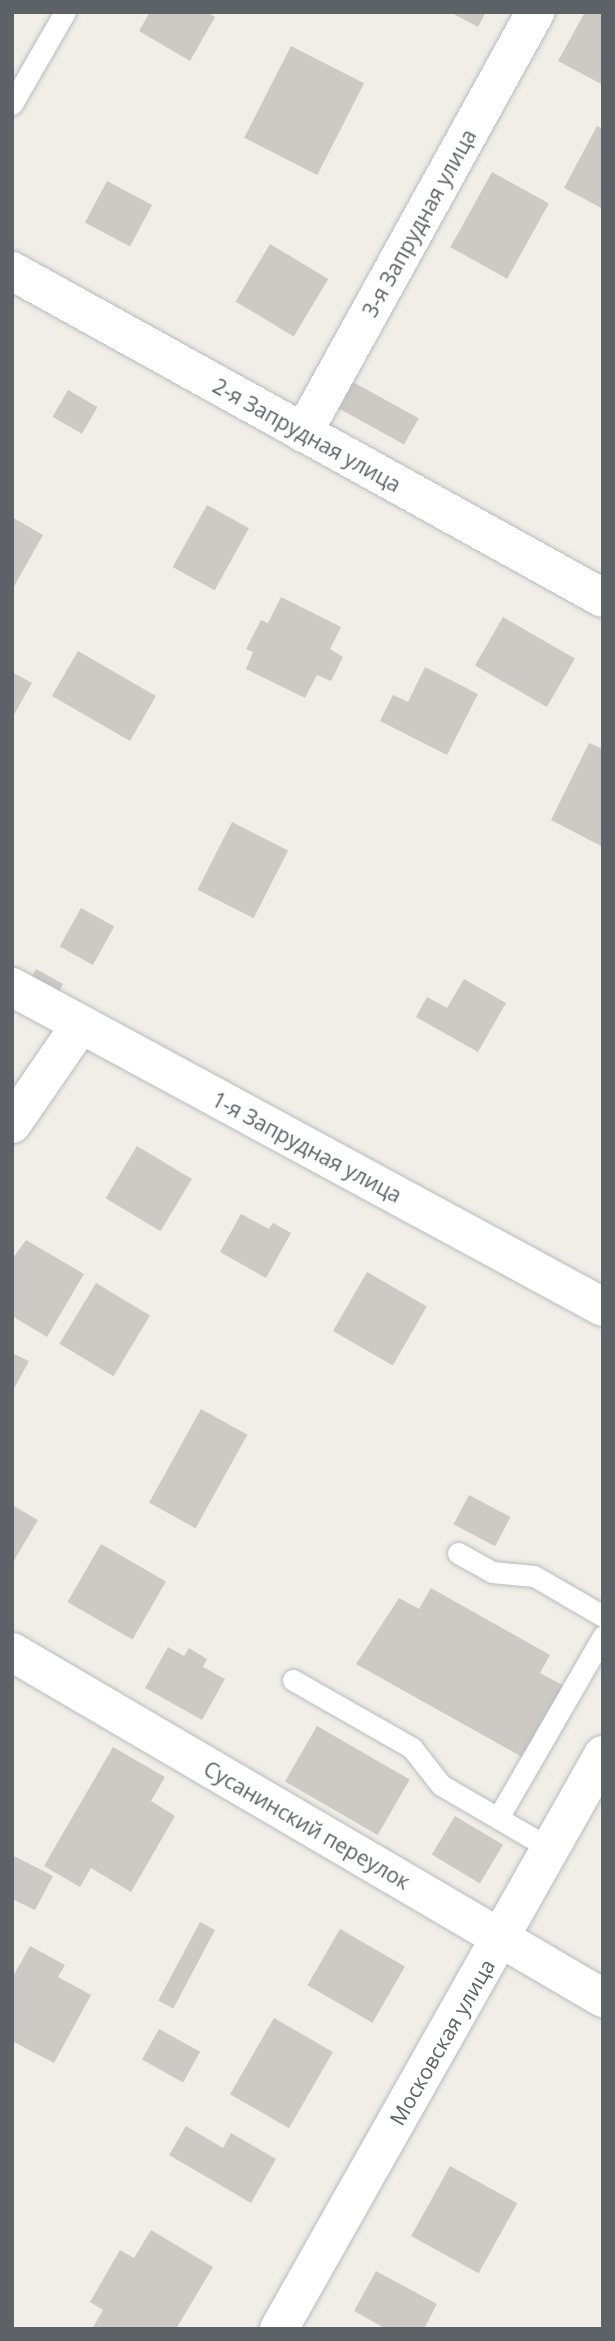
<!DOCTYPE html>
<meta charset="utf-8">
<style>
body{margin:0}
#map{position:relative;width:615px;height:2341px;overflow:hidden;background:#f0eee6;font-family:"Open Sans",sans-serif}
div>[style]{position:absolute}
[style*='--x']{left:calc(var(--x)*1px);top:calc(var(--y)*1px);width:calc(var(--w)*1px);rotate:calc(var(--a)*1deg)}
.building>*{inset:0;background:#cdcac5;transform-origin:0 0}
.roads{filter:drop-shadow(0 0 2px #b8bcc0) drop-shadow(0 0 2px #b8bcc0)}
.service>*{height:21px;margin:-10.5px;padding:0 10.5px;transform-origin:10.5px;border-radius:10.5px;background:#fff}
.minor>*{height:38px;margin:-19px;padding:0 19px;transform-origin:19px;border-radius:19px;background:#fff}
.tertiary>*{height:38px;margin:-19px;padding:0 19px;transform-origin:19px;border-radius:19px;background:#fff}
span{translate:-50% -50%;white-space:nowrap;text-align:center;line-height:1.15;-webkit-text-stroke:5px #fff;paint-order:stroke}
.street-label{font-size:21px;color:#5d6267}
.frame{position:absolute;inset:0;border:14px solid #5d6267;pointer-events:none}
</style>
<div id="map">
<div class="building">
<div style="clip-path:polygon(150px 12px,207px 12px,215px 17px,190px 61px,139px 31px)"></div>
<div style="clip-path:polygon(450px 12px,486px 12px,478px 27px)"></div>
<div style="clip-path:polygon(585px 12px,603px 12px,603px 85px,558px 61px)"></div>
<div style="left:291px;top:46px;width:82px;height:103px;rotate:27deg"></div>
<div style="clip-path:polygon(597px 126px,603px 129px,603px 209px,564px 188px)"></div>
<div style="left:492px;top:172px;width:65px;height:86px;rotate:29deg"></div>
<div style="left:107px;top:181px;width:51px;height:47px;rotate:28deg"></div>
<div style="left:270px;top:244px;width:68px;height:67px;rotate:31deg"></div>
<div style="left:353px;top:382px;width:75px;height:30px;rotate:29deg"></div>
<div style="left:68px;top:390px;width:34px;height:31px;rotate:30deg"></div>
<div style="left:207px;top:505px;width:48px;height:71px;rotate:29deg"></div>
<div style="clip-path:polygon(12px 517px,43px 535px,12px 590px)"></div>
<div style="clip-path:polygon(281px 597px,341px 627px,330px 649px,343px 657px,331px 681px,317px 675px,305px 698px,246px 669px,253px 652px,246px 649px,261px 620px,268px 623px)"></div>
<div style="left:503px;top:617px;width:83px;height:56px;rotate:30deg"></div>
<div style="left:78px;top:651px;width:90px;height:52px;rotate:30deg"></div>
<div style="clip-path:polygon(425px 667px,478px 694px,447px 755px,380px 721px,393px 695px,408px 702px)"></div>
<div style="clip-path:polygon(12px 672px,32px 683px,12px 718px)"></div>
<div style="clip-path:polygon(589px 743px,603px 749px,603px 847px,551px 820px)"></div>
<div style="left:232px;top:822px;width:63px;height:76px;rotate:27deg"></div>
<div style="left:81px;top:908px;width:38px;height:44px;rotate:29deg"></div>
<div style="left:36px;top:969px;width:31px;height:16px;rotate:29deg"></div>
<div style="clip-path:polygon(464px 979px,506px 1003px,478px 1052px,416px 1017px,427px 997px,447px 1008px)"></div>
<div style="left:137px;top:1146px;width:64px;height:61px;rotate:31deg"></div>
<div style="clip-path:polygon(241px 1214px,269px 1229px,273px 1223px,291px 1233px,266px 1278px,220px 1252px)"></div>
<div style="clip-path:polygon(26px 1240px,84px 1274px,47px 1337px,12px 1316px,12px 1259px)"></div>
<div style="left:367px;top:1272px;width:69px;height:68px;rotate:30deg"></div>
<div style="left:96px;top:1283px;width:63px;height:71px;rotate:31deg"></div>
<div style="clip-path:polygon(12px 1353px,29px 1361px,12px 1392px)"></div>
<div style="left:201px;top:1409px;width:53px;height:107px;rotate:29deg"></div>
<div style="left:469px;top:1495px;width:47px;height:33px;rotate:28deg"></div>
<div style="clip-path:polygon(12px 1505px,38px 1520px,12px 1564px)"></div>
<div style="left:101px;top:1544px;width:75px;height:67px;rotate:30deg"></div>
<div style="clip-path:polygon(431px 1588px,550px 1655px,540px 1673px,564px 1686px,524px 1758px,356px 1664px,399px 1598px,419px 1609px)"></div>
<div style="clip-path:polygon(168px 1647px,184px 1656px,189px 1648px,207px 1659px,203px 1667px,225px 1679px,202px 1720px,145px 1688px)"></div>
<div style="left:317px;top:1726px;width:107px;height:64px;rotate:30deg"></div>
<div style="clip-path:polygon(113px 1747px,165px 1777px,151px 1801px,175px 1816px,131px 1892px,91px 1868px,80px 1887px,44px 1866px)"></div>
<div style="left:455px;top:1816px;width:56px;height:45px;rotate:31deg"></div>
<div style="clip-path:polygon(12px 1855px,53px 1876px,35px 1910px,12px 1899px)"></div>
<div style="left:200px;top:1922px;width:17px;height:89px;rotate:28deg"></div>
<div style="left:340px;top:1929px;width:75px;height:65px;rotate:30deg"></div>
<div style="clip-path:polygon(30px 1946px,65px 1965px,58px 1977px,91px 1995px,54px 2063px,12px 2041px,12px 1978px)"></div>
<div style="left:274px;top:2018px;width:68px;height:88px;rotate:30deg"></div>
<div style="left:159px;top:2029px;width:47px;height:35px;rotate:29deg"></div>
<div style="clip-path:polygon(186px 2126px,223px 2148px,231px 2133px,276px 2159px,251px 2203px,169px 2155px)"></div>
<div style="left:450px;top:2166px;width:77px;height:80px;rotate:29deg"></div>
<div style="clip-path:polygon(151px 2230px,213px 2267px,176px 2329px,92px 2329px,103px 2310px,90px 2302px,120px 2250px,134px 2258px)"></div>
<div style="clip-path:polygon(376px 2271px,437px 2304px,424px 2329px,386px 2329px,354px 2311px)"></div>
</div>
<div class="roads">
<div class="service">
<div style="--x:12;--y:104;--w:106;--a:-60.1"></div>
<div style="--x:458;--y:1553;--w:39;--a:29"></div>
<div style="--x:492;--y:1572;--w:42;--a:5.4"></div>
<div style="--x:534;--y:1576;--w:80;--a:30.1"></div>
<div style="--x:293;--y:1680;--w:137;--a:29.7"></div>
<div style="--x:412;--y:1748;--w:47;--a:51.9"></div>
<div style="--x:441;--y:1785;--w:127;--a:30.2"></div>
<div style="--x:498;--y:1818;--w:210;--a:-60"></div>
</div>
<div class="minor">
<div style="--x:12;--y:271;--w:675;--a:28.96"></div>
<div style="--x:303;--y:433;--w:481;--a:-61.1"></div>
<div style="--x:12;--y:987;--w:672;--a:28.43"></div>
<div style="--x:12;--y:1124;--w:121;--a:-55.4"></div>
<div style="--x:12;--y:1652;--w:685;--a:30.35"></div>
</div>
<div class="tertiary">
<div style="--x:279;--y:2329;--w:659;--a:-60.56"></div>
</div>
</div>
<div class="street-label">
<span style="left:419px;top:223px;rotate:-61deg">3-я Запрудная улица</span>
<span style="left:307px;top:435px;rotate:29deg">2-я Запрудная улица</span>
<span style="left:307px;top:1147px;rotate:28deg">1-я Запрудная улица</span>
<span style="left:307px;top:1825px;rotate:30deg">Сусанинский переулок</span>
<span style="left:442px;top:2042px;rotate:-60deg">Московская улица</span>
</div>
<div class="frame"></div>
</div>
